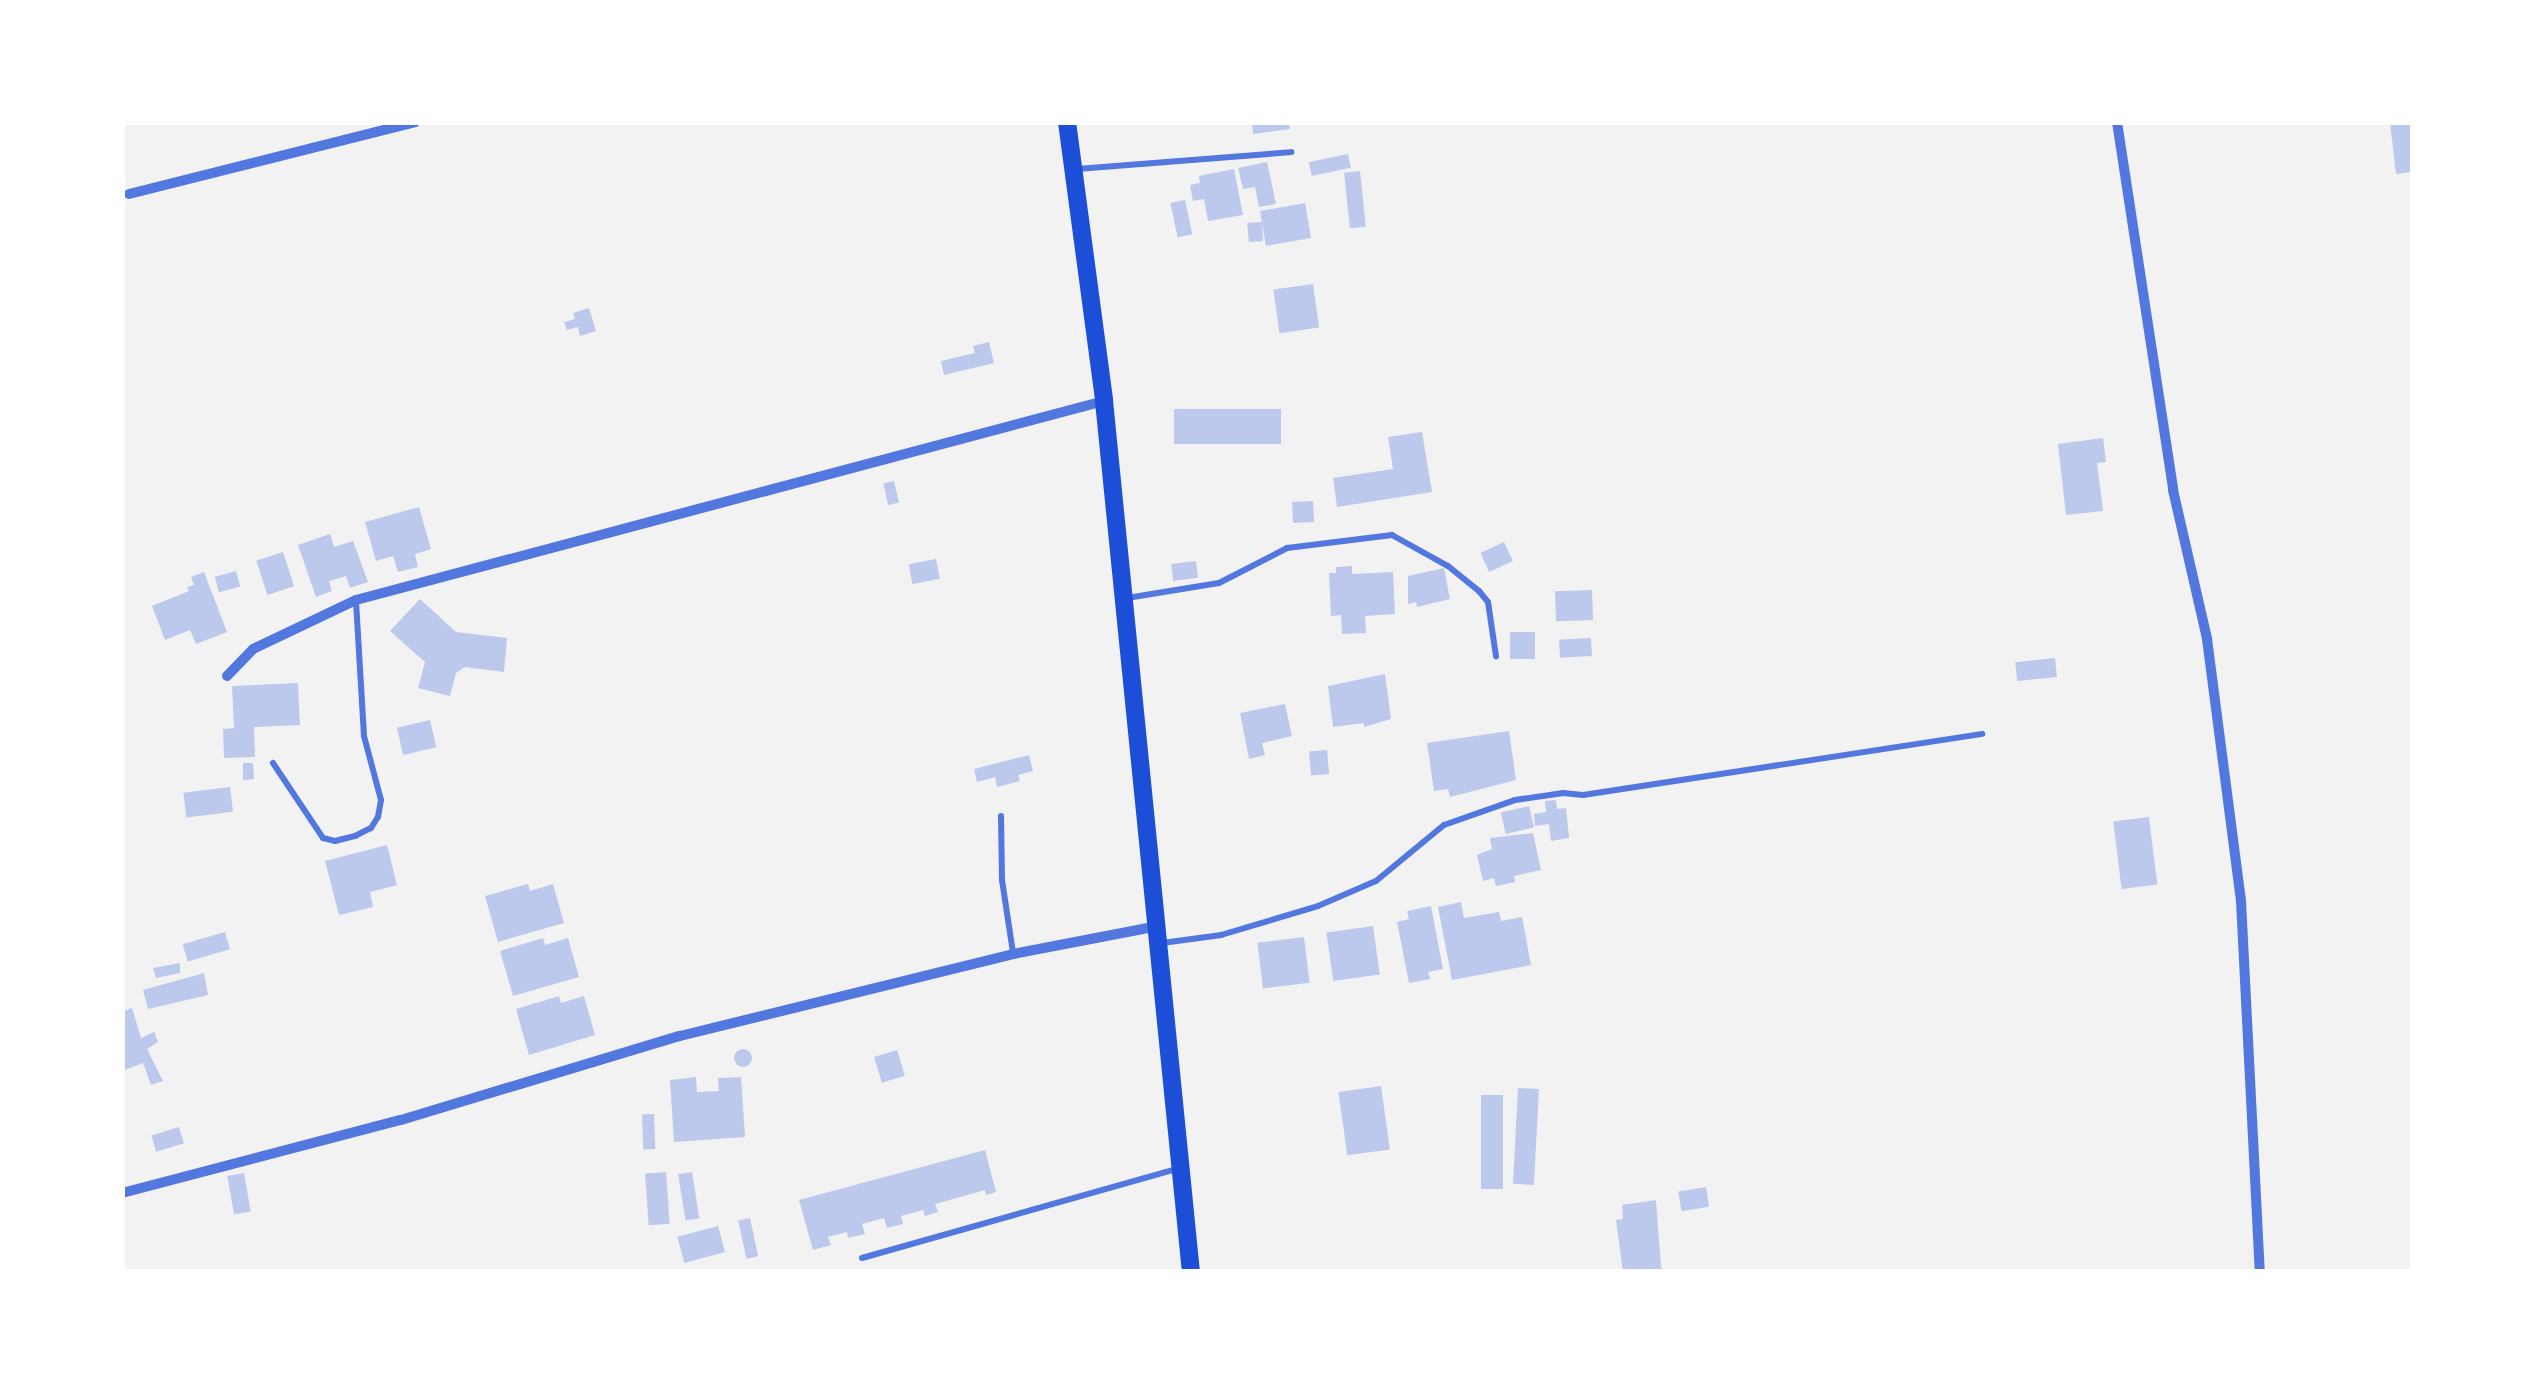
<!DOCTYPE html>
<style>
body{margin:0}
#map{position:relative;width:2535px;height:1394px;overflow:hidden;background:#f2f2f2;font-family:Roboto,sans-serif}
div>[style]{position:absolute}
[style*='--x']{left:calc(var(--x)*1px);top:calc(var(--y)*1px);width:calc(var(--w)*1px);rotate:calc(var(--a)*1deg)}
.building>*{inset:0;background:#bdc9ec;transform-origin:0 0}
.round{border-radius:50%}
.service>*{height:6px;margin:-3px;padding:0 3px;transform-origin:3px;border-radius:3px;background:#5277de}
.minor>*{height:10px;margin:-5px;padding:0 5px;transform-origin:5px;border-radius:5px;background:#5277de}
.secondary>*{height:18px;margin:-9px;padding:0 9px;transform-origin:9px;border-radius:9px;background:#1d4ed8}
span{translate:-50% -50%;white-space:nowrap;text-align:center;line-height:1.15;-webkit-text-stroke:9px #fff;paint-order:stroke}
.frame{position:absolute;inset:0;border:125px solid #fff;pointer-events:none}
</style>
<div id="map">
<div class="building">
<div style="clip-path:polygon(1252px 122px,1289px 122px,1290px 129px,1253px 134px)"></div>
<div style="clip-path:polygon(2390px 122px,2412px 122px,2412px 172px,2396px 174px)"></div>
<div style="left:1348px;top:154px;width:14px;height:40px;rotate:78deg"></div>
<div style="clip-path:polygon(1267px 162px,1276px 204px,1259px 207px,1255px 187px,1243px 189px,1238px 168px)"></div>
<div style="clip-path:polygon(1234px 169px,1243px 215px,1208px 221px,1204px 199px,1193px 201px,1190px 185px,1200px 183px,1199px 176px)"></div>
<div style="left:1360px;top:171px;width:56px;height:16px;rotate:84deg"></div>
<div style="left:1185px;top:200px;width:35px;height:15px;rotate:78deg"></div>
<div style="clip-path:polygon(1305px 203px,1311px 238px,1266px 246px,1262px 223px,1263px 241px,1249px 242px,1247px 223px,1262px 222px,1260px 211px)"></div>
<div style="left:1313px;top:284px;width:44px;height:40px;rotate:82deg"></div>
<div style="clip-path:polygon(589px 308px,596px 331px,580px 336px,578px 327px,567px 330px,564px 322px,575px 319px,573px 313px)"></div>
<div style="clip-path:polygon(989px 342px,994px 363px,944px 375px,941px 361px,975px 353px,973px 346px)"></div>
<div style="left:1281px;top:409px;width:35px;height:107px;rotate:90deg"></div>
<div style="clip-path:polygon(1422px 432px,1432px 492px,1337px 507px,1333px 478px,1393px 469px,1388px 437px)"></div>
<div style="clip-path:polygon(2103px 438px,2106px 462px,2097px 463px,2103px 511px,2066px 515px,2058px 444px)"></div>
<div style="left:894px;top:481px;width:22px;height:11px;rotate:77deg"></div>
<div style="left:1313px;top:501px;width:21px;height:21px;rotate:87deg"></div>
<div style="clip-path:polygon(419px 507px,431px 549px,415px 554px,418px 567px,398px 572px,393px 556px,376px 561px,365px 522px)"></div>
<div style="clip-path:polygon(330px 534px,334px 547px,353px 541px,368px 582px,350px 588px,346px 576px,329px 581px,332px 591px,316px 597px,298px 545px)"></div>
<div style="left:1504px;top:542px;width:21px;height:26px;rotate:65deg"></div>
<div style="left:283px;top:552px;width:36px;height:28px;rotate:72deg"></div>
<div style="left:936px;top:559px;width:20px;height:28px;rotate:79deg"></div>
<div style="left:1196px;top:561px;width:17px;height:25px;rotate:83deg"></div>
<div style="clip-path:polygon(1352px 566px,1352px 574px,1393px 572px,1395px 614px,1365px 616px,1366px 633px,1342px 634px,1341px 615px,1331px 616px,1329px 573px,1336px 573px,1336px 567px)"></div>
<div style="clip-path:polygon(1444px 568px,1450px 599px,1417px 607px,1416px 602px,1408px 604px,1408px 576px)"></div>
<div style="left:236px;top:571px;width:16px;height:22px;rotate:75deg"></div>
<div style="clip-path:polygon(204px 572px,227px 632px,196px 644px,190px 630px,165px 640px,152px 606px,189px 591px,187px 587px,194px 585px,191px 577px)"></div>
<div style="left:1592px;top:590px;width:30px;height:37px;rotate:88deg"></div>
<div style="clip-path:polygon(420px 599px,456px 632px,507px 638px,504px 672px,465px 667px,456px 673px,450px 696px,418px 688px,425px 662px,390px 631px)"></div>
<div style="left:1510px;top:632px;width:25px;height:27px"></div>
<div style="left:1591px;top:638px;width:18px;height:32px;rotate:87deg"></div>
<div style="left:2055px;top:658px;width:19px;height:40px;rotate:84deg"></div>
<div style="clip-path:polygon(1385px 674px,1391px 719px,1364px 727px,1364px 723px,1333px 727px,1328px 686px)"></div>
<div style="clip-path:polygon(298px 683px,300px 725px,254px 727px,255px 757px,224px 758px,223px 729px,234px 728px,232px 686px)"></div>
<div style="clip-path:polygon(1285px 704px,1292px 736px,1262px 743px,1265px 755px,1249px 759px,1240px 713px)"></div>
<div style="left:430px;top:720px;width:28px;height:34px;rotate:77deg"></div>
<div style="clip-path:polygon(1509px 731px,1516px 780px,1450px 797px,1448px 789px,1434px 791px,1427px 743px)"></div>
<div style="left:1327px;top:750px;width:24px;height:18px;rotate:85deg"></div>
<div style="clip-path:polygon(1029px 755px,1033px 771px,1018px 775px,1020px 781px,997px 787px,995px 777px,977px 782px,974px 769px)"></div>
<div style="clip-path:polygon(243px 763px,253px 763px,254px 779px,243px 780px)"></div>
<div style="left:230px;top:787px;width:25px;height:47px;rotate:83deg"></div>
<div style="clip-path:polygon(1556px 800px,1557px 809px,1566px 808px,1569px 838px,1551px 841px,1549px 824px,1535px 826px,1534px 814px,1546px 812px,1545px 801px)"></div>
<div style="left:1529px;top:806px;width:22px;height:29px;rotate:77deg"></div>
<div style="left:2149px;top:817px;width:68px;height:36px;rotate:83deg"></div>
<div style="clip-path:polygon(1533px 833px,1541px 870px,1514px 876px,1515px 882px,1496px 886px,1494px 878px,1483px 881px,1477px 855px,1492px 849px,1490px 838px)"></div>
<div style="clip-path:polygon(387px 845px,397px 885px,370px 892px,373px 907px,339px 915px,325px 861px)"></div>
<div style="clip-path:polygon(528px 884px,530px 891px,553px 884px,564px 923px,498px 942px,485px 896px)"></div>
<div style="clip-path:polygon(1461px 902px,1464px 918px,1499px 912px,1501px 921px,1522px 917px,1531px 965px,1452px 980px,1438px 907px)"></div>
<div style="clip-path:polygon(1431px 906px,1443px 969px,1428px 972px,1430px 979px,1409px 983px,1397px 922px,1409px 919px,1407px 911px)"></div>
<div style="left:1373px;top:926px;width:49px;height:47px;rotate:82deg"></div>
<div style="left:225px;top:932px;width:18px;height:44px;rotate:74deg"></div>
<div style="left:1304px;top:937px;width:46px;height:47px;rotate:83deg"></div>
<div style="clip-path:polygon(543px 938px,545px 945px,568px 938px,579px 977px,513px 996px,500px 951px)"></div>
<div style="clip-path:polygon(180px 963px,180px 973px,156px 978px,153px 968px)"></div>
<div style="clip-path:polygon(204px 973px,208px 995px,148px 1009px,143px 990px)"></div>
<div style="clip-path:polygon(559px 996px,561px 1003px,584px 996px,595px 1035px,529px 1055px,516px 1009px)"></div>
<div style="clip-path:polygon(132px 1008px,141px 1038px,154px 1032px,158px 1042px,147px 1049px,163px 1081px,151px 1085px,143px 1063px,122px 1071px,122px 1012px)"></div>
<div class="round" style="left:734px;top:1049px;width:18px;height:18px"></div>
<div style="left:897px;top:1050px;width:27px;height:24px;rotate:73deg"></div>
<div style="clip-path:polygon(696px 1077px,697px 1092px,719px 1091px,718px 1078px,741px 1077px,745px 1137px,674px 1142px,670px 1080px)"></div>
<div style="left:1381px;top:1086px;width:64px;height:43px;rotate:82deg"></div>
<div style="left:1518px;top:1088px;width:21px;height:96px;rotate:3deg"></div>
<div style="left:1481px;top:1095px;width:22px;height:94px"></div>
<div style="left:654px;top:1114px;width:35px;height:12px;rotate:88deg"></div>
<div style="left:179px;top:1127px;width:17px;height:29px;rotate:73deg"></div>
<div style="clip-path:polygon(985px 1150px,996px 1192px,986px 1195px,985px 1190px,935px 1204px,938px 1212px,925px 1216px,923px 1210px,901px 1216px,903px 1224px,887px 1228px,884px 1218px,862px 1224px,865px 1234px,848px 1238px,847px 1232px,828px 1237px,831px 1245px,813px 1250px,799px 1200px)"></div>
<div style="left:666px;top:1172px;width:52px;height:21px;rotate:86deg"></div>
<div style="left:692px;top:1172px;width:47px;height:14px;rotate:81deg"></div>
<div style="left:244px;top:1173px;width:39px;height:17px;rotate:80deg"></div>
<div style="left:1706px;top:1187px;width:20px;height:28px;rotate:81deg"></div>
<div style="clip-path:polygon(1656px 1200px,1661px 1267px,1665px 1272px,1623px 1272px,1616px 1220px,1623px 1219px,1622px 1205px)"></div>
<div style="left:750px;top:1218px;width:39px;height:12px;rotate:78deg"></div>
<div style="left:718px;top:1226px;width:27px;height:42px;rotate:75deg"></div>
</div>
<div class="service">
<div style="--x:1077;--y:169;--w:215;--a:-4.5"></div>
<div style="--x:1127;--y:598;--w:93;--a:-9.3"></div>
<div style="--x:1219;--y:583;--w:76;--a:-27.2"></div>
<div style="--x:1287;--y:548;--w:106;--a:-7.1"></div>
<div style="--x:1392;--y:535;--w:64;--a:29"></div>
<div style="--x:1448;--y:566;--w:40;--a:39"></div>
<div style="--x:1479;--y:591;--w:14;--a:51"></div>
<div style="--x:1488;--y:602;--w:55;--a:81.6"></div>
<div style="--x:273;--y:763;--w:90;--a:56.3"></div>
<div style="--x:323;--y:838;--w:12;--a:14"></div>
<div style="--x:335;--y:841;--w:21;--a:-14"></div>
<div style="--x:355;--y:836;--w:18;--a:-27"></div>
<div style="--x:371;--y:828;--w:13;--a:-58"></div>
<div style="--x:378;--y:817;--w:17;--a:-80"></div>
<div style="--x:381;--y:800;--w:66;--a:-104.9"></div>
<div style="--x:364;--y:736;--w:135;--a:-93.4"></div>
<div style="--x:1001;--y:816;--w:64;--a:89.1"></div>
<div style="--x:1002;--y:880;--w:74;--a:81.4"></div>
<div style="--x:1162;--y:943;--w:60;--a:-7.7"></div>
<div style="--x:1221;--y:935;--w:101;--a:-16.6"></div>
<div style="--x:1318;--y:906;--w:63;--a:-23.3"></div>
<div style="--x:1376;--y:881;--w:88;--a:-39.5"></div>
<div style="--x:1444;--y:825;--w:75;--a:-19.4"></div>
<div style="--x:1515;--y:800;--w:49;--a:-8.3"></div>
<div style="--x:1563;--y:793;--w:20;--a:6"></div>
<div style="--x:1583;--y:795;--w:404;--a:-8.7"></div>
<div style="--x:862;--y:1258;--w:330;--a:-15.8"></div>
</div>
<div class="minor">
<div style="--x:2117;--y:122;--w:372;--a:81.3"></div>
<div style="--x:2173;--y:490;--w:153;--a:77.1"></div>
<div style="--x:2207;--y:639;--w:264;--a:82.6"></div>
<div style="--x:2241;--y:901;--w:371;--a:87.1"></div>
<div style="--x:129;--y:194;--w:295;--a:-14.1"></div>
<div style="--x:227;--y:676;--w:37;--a:-46"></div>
<div style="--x:253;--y:649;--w:114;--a:-25.4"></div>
<div style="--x:356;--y:600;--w:774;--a:-14.9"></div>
<div style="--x:122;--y:1193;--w:288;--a:-14.7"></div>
<div style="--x:401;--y:1120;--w:291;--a:-16.8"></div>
<div style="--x:680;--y:1036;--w:343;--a:-13.8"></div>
<div style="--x:1013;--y:954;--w:148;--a:-10.9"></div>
</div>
<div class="secondary">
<div style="--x:1067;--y:122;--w:281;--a:82.4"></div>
<div style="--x:1104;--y:401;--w:875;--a:84.3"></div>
</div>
<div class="frame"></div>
</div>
